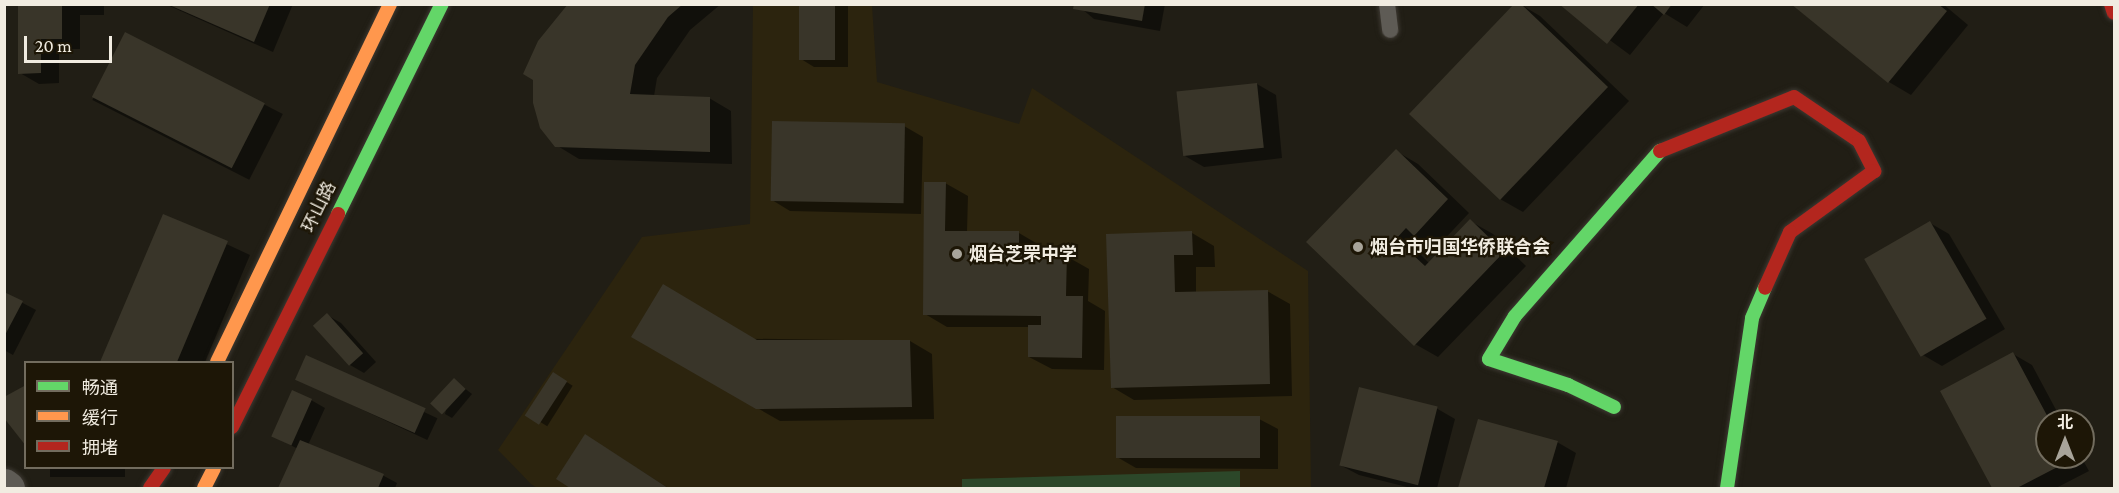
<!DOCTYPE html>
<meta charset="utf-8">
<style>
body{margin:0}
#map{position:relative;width:2119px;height:493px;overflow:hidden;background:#211e15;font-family:"Crimson Pro","Noto Sans SC",serif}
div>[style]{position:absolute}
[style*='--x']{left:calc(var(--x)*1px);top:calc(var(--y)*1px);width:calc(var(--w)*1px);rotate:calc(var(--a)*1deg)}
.built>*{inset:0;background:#2c240e}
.green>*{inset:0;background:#2c4729}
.shadow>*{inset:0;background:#0007;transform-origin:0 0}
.building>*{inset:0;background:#393529;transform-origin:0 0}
.roads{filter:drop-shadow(0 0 2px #3d3932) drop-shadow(0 0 2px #3d3932)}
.lane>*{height:16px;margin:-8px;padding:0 8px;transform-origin:8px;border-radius:8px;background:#5e5b55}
.street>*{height:33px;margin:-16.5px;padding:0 16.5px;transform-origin:16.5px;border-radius:16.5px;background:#5e5b55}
.fast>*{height:14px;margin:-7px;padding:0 7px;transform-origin:7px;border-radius:7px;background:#63d668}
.slow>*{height:14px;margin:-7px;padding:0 7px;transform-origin:7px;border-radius:7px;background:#ff974d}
.jam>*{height:14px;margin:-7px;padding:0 7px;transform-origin:7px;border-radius:7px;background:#b3261e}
.dots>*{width:16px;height:16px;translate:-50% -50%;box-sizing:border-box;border:3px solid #1d1606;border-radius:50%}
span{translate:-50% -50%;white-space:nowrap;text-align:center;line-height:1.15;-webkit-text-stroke:4.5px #1d1606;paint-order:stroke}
.street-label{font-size:18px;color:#f1ece1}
.poi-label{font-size:18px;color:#f1ece1;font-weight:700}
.left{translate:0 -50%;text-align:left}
.frame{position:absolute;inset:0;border:6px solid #f1ece1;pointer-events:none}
.legend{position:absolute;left:24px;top:361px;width:210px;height:108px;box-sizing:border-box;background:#1d1606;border:2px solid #726c5e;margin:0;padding:8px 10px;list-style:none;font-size:18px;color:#f1ece1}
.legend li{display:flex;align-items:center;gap:12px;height:30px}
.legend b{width:30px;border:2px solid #726c5e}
.north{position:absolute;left:2035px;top:409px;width:60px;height:60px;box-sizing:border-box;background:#1d1606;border:2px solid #726c5e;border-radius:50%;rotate:0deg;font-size:16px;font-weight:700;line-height:24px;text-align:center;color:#f1ece1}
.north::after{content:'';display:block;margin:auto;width:21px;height:27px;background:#a8a49a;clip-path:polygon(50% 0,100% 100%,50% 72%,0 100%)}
.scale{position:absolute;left:24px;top:36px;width:88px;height:27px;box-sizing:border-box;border:3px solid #f1ece1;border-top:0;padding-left:8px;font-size:18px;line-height:21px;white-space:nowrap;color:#f1ece1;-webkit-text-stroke:4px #1d1606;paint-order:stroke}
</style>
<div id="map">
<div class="built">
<div style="clip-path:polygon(753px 5px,872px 5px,877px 82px,1019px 124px,1032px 88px,1308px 271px,1311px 488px,537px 488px,531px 484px,498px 450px,642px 237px,750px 224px)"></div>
</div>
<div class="green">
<div style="clip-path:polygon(1240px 471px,1240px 488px,962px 488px,962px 479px)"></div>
</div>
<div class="shadow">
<div style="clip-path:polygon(19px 4px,104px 4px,104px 15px,80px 15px,80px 49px,59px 49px,59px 83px,39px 84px,20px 73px)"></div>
<div style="clip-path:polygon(165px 4px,293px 4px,273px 52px)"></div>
<div style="clip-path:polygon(570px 4px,721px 4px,690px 30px,657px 78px,654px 96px,709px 98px,731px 111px,732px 164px,579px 159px,556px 145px)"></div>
<div style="clip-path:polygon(801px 4px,848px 4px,848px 67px,814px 67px,801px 59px)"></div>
<div style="clip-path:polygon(1076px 4px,1165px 4px,1160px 31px,1094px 19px)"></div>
<div style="clip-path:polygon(1520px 4px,1540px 16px,1629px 101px,1523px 212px,1500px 199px)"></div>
<div style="clip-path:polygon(1561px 4px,1705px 4px,1687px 27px,1664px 13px,1630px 55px)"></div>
<div style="clip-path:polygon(1793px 4px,1943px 4px,1968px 25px,1911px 95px,1889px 82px)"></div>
<div style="left:126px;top:34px;width:176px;height:74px;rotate:27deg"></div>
<div style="clip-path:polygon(1257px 84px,1276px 95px,1282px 158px,1204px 167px,1185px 156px)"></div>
<div style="clip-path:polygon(904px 126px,923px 137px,921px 214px,790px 211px,772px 200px)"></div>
<div style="clip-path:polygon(1396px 151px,1418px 164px,1469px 213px,1437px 247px,1427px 242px,1418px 252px,1430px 264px,1470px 221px,1493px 234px,1526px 266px,1438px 357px,1415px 344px,1308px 242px)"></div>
<div style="clip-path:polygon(945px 183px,968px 196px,967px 232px,1019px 233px,1041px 246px,1041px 256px,1066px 256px,1089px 269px,1088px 301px,1105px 311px,1104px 370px,1052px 369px,1029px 357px,1029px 327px,947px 327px,925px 314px)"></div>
<div style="clip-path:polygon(164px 215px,250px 255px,205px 362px,102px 362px)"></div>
<div style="clip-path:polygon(1930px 223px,1949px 234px,2005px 329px,1942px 366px,1923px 355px)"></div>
<div style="clip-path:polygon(1192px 233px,1214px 246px,1215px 267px,1196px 267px,1196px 293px,1267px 291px,1290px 304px,1292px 396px,1134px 400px,1112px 387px,1108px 235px)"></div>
<div style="clip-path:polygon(4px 293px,36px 310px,13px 355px,4px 350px)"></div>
<div style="clip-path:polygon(327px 315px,341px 323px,376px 362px,364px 373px,350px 365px)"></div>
<div style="clip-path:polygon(633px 337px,910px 341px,932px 354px,934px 419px,780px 421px)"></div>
<div style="clip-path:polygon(2013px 354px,2032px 365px,2062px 421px,2047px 421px,2047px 457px,2081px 457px,2089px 471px,2056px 488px,1994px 488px,1942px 392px)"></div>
<div style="left:306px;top:357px;width:145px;height:24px;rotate:25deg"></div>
<div style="left:554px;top:374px;width:22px;height:48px;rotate:32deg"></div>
<div style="clip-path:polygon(454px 380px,472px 394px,452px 418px,445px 414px)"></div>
<div style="clip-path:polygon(311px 400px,325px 408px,308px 445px,384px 476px,397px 483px,395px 488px,280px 488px,298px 449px,273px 436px)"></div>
<div style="clip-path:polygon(1436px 408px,1455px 419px,1437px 488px,1411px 488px,1359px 475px,1340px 465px)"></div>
<div style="clip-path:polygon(1259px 419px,1278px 429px,1278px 469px,1136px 468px,1117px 457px)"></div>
<div style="clip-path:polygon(1479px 420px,1557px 442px,1576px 453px,1566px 488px,1460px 488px)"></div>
<div style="clip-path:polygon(607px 449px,668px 488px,572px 488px,558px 479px)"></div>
<div style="left:50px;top:468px;width:75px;height:9px"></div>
</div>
<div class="building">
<div style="clip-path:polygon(18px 4px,62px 4px,62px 39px,41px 39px,41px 73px,18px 74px)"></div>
<div style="clip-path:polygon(167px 4px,270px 4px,254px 42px)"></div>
<div style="clip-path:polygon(568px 4px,683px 4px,668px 17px,635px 65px,630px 94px,710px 97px,710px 152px,555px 147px,540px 128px,533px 103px,533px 80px,523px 74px,538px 41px)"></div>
<div style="left:799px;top:4px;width:36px;height:56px"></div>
<div style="clip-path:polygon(1074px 4px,1145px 4px,1142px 21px,1073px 9px)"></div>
<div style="clip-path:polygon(1514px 4px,1521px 4px,1608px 87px,1500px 200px,1409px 114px)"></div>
<div style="clip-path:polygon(1559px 4px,1639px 4px,1607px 44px)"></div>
<div style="clip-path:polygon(1651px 4px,1672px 4px,1664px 15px)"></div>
<div style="clip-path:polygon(1791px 4px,1938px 4px,1947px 11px,1888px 83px)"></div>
<div style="left:125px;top:32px;width:157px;height:73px;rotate:27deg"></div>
<div style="left:1257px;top:83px;width:65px;height:81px;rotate:84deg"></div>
<div style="left:772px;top:121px;width:133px;height:80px;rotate:1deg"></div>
<div style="clip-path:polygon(1396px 149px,1448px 199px,1414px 236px,1406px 228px,1396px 239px,1425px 266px,1470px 219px,1504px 252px,1414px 346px,1306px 242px)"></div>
<div style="clip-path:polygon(924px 182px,946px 182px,945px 231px,1019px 231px,1019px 254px,1067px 254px,1066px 296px,1083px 296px,1082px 358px,1028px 357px,1028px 325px,1041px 325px,1041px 316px,923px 315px)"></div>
<div style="clip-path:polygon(163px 214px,228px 241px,177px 362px,100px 362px)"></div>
<div style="left:1930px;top:221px;width:113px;height:76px;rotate:60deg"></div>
<div style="clip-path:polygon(1192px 231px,1193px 255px,1174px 255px,1175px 292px,1268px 290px,1270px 384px,1111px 388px,1106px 234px)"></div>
<div style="clip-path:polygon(663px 284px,757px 340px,910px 340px,912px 407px,756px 409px,631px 337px)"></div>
<div style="clip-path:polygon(4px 292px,23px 301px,4px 337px)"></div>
<div style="left:327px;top:313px;width:54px;height:19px;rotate:48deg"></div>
<div style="clip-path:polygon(2013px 352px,2050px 421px,2047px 421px,2047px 457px,2071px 460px,2017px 488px,1992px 488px,1940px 391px)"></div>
<div style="left:306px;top:355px;width:131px;height:27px;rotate:24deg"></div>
<div style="left:553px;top:372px;width:17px;height:52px;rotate:33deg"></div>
<div style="left:454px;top:378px;width:16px;height:35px;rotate:43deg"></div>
<div style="clip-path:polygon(26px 385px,26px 446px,4px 418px,4px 397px)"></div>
<div style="left:1359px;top:387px;width:81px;height:81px;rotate:14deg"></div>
<div style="left:292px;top:390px;width:22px;height:51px;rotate:24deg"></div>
<div style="left:1116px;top:416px;width:144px;height:42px"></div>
<div style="clip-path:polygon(1478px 419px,1558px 441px,1544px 488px,1458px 488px)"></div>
<div style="clip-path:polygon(585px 434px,668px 488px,570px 488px,556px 479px)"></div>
<div style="clip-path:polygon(300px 440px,384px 474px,378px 488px,278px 488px)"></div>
</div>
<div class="roads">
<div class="lane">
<div style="--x:1387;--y:4;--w:26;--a:83"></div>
</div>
<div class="street">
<div style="--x:4;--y:485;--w:5;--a:37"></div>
</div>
<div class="fast">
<div style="--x:338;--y:214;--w:234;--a:-63.7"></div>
<div style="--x:1614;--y:407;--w:51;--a:-154.4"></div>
<div style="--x:1568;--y:385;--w:83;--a:-161.8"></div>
<div style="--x:1489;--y:359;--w:50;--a:-58.8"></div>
<div style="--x:1515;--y:316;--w:220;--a:-48.7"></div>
<div style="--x:1727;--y:488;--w:172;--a:-81.6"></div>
<div style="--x:1752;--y:318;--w:33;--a:-67"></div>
</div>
<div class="slow">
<div style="--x:217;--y:362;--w:398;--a:-64.2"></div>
<div style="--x:204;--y:488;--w:22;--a:-63"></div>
</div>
<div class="jam">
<div style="--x:2111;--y:4;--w:9;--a:72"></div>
<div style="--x:1660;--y:151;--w:144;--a:-21.9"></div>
<div style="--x:1794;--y:97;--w:78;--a:34.1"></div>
<div style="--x:1859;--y:141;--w:34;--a:63"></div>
<div style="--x:1874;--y:171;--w:104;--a:144"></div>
<div style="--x:1790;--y:232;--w:61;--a:114.1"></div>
<div style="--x:232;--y:427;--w:238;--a:-63.5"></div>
<div style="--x:150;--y:488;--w:24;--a:-55"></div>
</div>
</div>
<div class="dots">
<div style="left:1358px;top:247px;background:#a8a49a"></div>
<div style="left:957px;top:254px;background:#a8a49a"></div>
</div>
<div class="street-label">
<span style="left:319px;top:207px;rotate:-64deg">环山路</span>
</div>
<div class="poi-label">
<span class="left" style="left:1370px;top:247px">烟台市归国华侨联合会</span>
<span class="left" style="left:969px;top:254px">烟台芝罘中学</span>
</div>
<div class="frame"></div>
<ul class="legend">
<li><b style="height:8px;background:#63d668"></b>畅通</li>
<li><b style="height:8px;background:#ff974d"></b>缓行</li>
<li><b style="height:8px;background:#b3261e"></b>拥堵</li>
</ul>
<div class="north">北</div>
<div class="scale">20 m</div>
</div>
